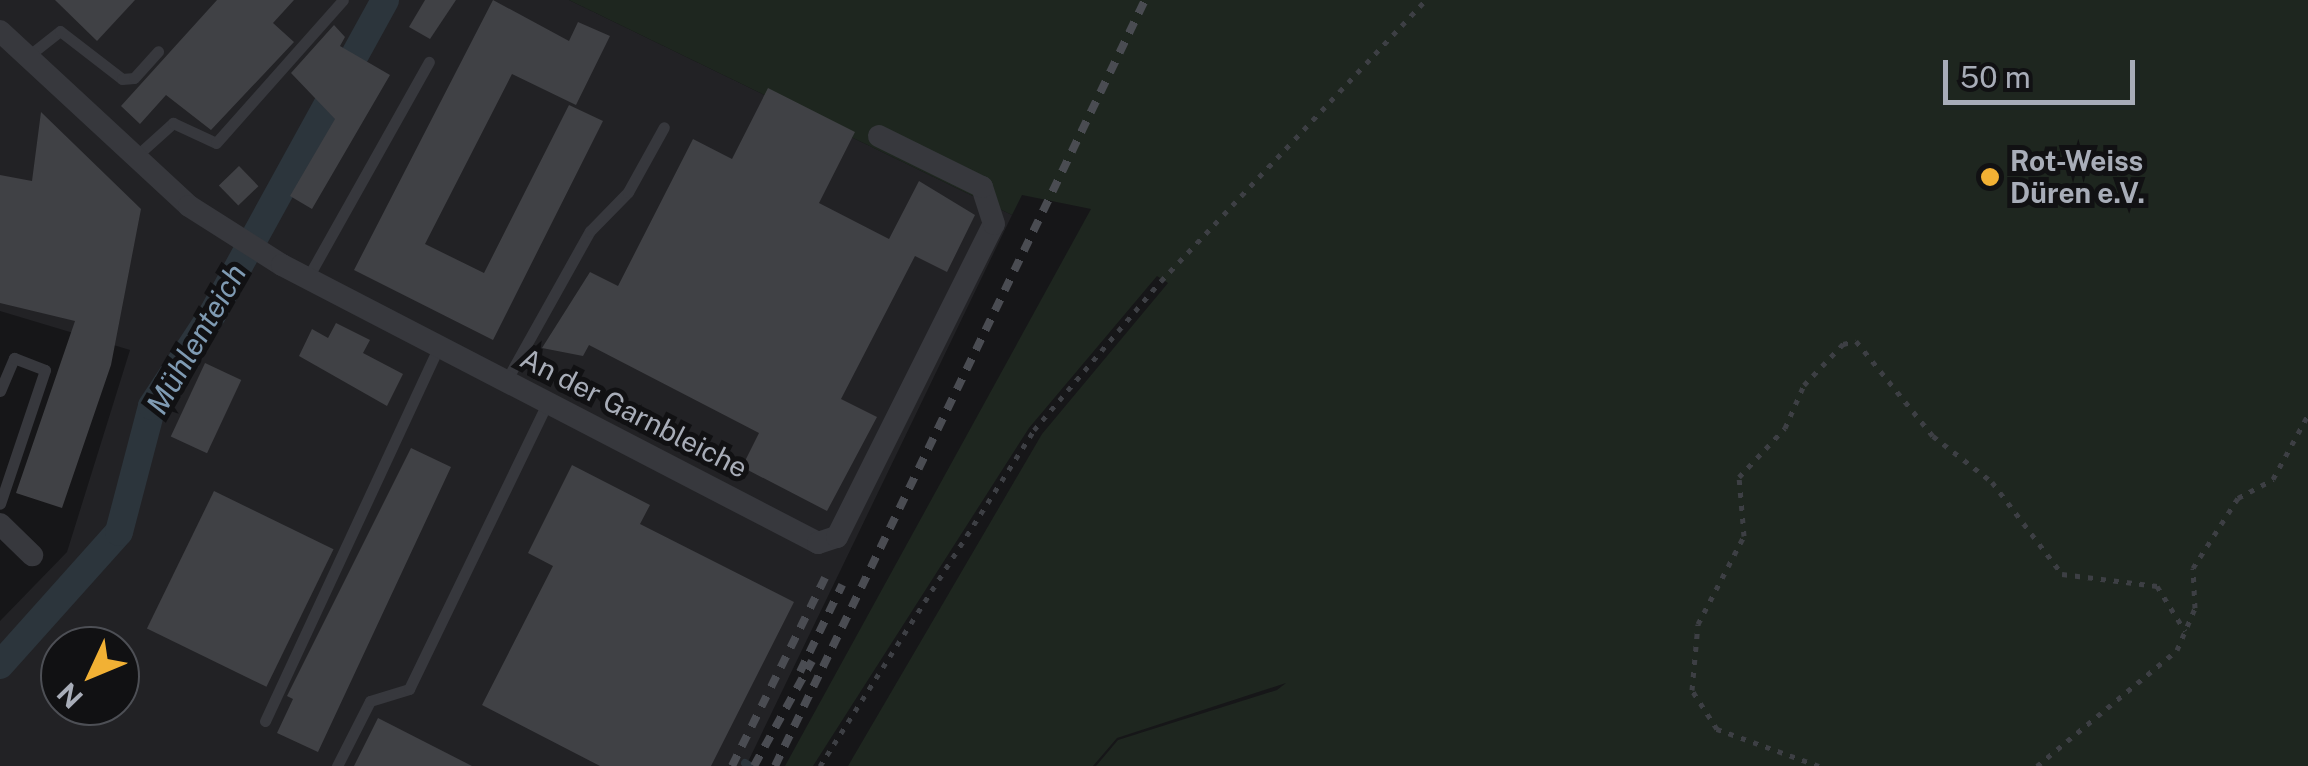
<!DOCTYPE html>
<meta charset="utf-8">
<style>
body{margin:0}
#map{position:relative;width:2308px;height:766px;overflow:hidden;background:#161618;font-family:"Public Sans",sans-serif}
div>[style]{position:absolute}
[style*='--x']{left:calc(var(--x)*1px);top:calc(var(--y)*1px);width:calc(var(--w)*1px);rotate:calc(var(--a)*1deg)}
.built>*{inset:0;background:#222225}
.green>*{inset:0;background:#1e261f}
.stream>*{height:8px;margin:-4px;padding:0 4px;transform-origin:4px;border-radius:4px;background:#2c353c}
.canal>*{height:28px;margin:-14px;padding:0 14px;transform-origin:14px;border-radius:14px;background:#2c353c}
.building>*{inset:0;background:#404145;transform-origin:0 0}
.path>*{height:5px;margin-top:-2.5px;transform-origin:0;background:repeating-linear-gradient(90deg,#3d3f44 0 5px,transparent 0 13px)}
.service>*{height:11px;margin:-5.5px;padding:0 5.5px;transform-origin:5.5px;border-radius:5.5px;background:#37383d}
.minor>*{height:22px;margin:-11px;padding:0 11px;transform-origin:11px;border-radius:11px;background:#37383d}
.rail>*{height:8px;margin-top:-4px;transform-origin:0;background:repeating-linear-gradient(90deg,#4a4c52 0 12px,transparent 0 22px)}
.dots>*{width:28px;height:28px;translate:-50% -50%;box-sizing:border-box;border:5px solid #111113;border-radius:50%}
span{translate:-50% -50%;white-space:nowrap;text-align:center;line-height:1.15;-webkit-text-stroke:10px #111113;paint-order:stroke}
.poi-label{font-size:28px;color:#a8adb8;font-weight:700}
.left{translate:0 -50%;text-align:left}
.street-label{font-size:28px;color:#a8adb8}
.water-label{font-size:30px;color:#7f9bb3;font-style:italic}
.north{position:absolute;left:40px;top:626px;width:100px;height:100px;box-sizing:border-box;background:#111113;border:2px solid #4d4f55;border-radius:50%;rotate:226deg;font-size:28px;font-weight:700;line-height:40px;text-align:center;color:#a8adb8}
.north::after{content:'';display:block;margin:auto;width:35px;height:45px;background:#f2b134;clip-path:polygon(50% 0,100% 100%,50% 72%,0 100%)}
.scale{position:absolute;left:1943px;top:60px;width:192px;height:45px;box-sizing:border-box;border:5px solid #a8adb8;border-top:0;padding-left:12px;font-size:30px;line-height:35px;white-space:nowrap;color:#a8adb8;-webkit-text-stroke:8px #111113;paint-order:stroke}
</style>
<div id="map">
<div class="built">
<div style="clip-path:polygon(evenodd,0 0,569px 0,1012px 215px,746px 766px,0 766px,0 621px,67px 552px,130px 350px,0 311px,0 0,60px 646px,120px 646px,120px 706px,60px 706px,60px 646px)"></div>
</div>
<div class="green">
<div style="clip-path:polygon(569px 0,2308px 0,2308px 766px,1096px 766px,1118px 740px,1277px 690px,1286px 683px,1117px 738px,1093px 766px,848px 766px,1042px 434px,1168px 283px,1157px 276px,1029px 428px,813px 766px,785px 766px,1091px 209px,1022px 195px,1012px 215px)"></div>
</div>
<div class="stream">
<div style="--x:745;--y:763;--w:6;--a:31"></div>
</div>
<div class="canal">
<div style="--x:0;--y:665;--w:178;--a:-48.2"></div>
<div style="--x:119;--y:532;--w:130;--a:-75.3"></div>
<div style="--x:152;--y:406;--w:111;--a:-56.7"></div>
<div style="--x:213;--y:313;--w:357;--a:-61.2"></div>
</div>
<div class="building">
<div style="clip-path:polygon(55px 0,135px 0,97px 41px)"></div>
<div style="clip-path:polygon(217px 0,294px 0,273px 23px,294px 42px,211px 130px,166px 95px,140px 124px,121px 106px)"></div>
<div style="clip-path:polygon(425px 0,456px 0,430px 39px,409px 27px)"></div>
<div style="clip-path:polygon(493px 0,569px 41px,578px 22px,610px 36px,576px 105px,512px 74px,425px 244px,484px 273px,569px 105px,603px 121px,493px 340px,354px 270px)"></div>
<div style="clip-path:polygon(334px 25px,345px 37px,340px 46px,390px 75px,312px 209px,290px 196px,335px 119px,291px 73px)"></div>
<div style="clip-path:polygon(768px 88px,855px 132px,819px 203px,889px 239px,919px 181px,975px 215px,947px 272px,915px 256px,841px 399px,877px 417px,827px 511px,742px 467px,759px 433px,589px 345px,583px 356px,542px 348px,590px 272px,618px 286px,693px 139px,732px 159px)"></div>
<div style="clip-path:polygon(41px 112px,141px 209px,111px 365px,62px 508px,16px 493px,75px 321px,0 303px,0 175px,32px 181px)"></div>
<div style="left:239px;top:166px;width:28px;height:28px;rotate:46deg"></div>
<div style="clip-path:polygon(336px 323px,370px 340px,363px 353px,403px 374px,387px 406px,299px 356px,312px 329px,328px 338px)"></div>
<div style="left:205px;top:363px;width:40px;height:81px;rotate:25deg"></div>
<div style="clip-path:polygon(411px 448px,451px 467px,318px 752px,277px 733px,293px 699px,287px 696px)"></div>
<div style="clip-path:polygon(572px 465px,650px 505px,640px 524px,794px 602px,711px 766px,600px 766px,482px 705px,553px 566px,528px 553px)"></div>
<div style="left:214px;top:491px;width:133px;height:153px;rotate:26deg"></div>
<div style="clip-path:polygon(378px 718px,472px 766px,354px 766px)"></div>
</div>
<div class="path">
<div style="--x:820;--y:766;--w:398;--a:-57.5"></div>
<div style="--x:1034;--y:430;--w:196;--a:-49.6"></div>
<div style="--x:1161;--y:281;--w:386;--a:-46.7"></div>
<div style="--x:1819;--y:766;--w:109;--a:-160.1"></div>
<div style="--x:1717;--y:729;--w:46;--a:-122.7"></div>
<div style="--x:1692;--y:690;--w:66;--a:-84.8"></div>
<div style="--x:1698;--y:624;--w:99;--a:-62.4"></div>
<div style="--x:1744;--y:536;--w:59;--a:-94.8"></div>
<div style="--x:1739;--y:477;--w:67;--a:-46.8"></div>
<div style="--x:1785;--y:428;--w:47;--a:-66.2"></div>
<div style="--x:1804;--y:385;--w:57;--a:-46.4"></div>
<div style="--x:1843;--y:344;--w:13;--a:-13"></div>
<div style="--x:1856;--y:341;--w:122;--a:51"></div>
<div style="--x:1933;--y:436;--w:75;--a:37.9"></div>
<div style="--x:1992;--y:482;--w:116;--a:52.7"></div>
<div style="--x:2062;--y:574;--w:96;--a:7.2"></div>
<div style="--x:2157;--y:586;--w:53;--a:58.1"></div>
<div style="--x:2037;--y:766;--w:182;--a:-39.6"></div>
<div style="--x:2177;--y:650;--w:46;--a:-66.8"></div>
<div style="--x:2195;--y:608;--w:40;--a:-92.9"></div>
<div style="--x:2193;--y:568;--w:83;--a:-57.3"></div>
<div style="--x:2238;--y:498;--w:40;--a:-28"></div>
<div style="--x:2273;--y:479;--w:73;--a:-61.3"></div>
</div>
<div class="service">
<div style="--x:27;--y:57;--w:42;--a:-38.2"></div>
<div style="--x:60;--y:31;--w:78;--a:37.7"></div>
<div style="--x:122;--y:79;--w:12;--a:-5"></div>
<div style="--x:134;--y:78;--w:36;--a:-48"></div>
<div style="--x:133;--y:159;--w:54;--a:-42"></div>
<div style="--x:173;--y:123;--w:47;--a:24.9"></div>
<div style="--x:216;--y:143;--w:191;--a:-48.4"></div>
<div style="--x:307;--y:279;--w:249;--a:-60.7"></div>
<div style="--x:506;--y:381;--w:172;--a:-60.8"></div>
<div style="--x:590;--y:231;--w:54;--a:-45.7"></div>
<div style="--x:628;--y:192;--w:74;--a:-61"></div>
<div style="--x:0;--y:391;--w:36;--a:-67"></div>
<div style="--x:14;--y:358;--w:33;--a:21"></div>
<div style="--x:45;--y:370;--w:141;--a:108.6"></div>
<div style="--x:265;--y:721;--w:412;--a:-65.1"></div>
<div style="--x:337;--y:766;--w:73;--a:-63.1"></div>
<div style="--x:370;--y:701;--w:41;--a:-17.1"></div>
<div style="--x:409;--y:689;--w:319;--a:-64.2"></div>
</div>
<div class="minor">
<div style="--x:0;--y:31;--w:258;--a:42.8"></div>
<div style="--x:189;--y:206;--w:110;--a:32.4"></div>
<div style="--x:282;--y:265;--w:604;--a:27.41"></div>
<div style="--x:818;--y:543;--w:20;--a:-18"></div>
<div style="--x:837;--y:537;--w:350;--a:-63.4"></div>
<div style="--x:994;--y:224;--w:39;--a:-108"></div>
<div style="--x:982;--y:187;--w:115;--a:-153.7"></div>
<div style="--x:0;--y:524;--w:45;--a:44.1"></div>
</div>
<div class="rail">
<div style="--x:800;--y:672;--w:97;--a:-64.2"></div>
<div style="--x:732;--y:766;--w:210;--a:-63.7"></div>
<div style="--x:754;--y:766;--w:120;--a:-61.1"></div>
<div style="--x:775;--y:766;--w:851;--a:-64.22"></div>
</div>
<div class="dots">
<div style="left:1990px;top:177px;background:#f2b134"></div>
</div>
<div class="poi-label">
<span class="left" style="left:2010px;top:177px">Rot-Weiss<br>Düren e.V.</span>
</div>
<div class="street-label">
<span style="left:634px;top:413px;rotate:27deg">An der Garnbleiche</span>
</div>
<div class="water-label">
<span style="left:196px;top:339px;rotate:-60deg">Mühlenteich</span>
</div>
<div class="north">N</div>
<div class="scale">50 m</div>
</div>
